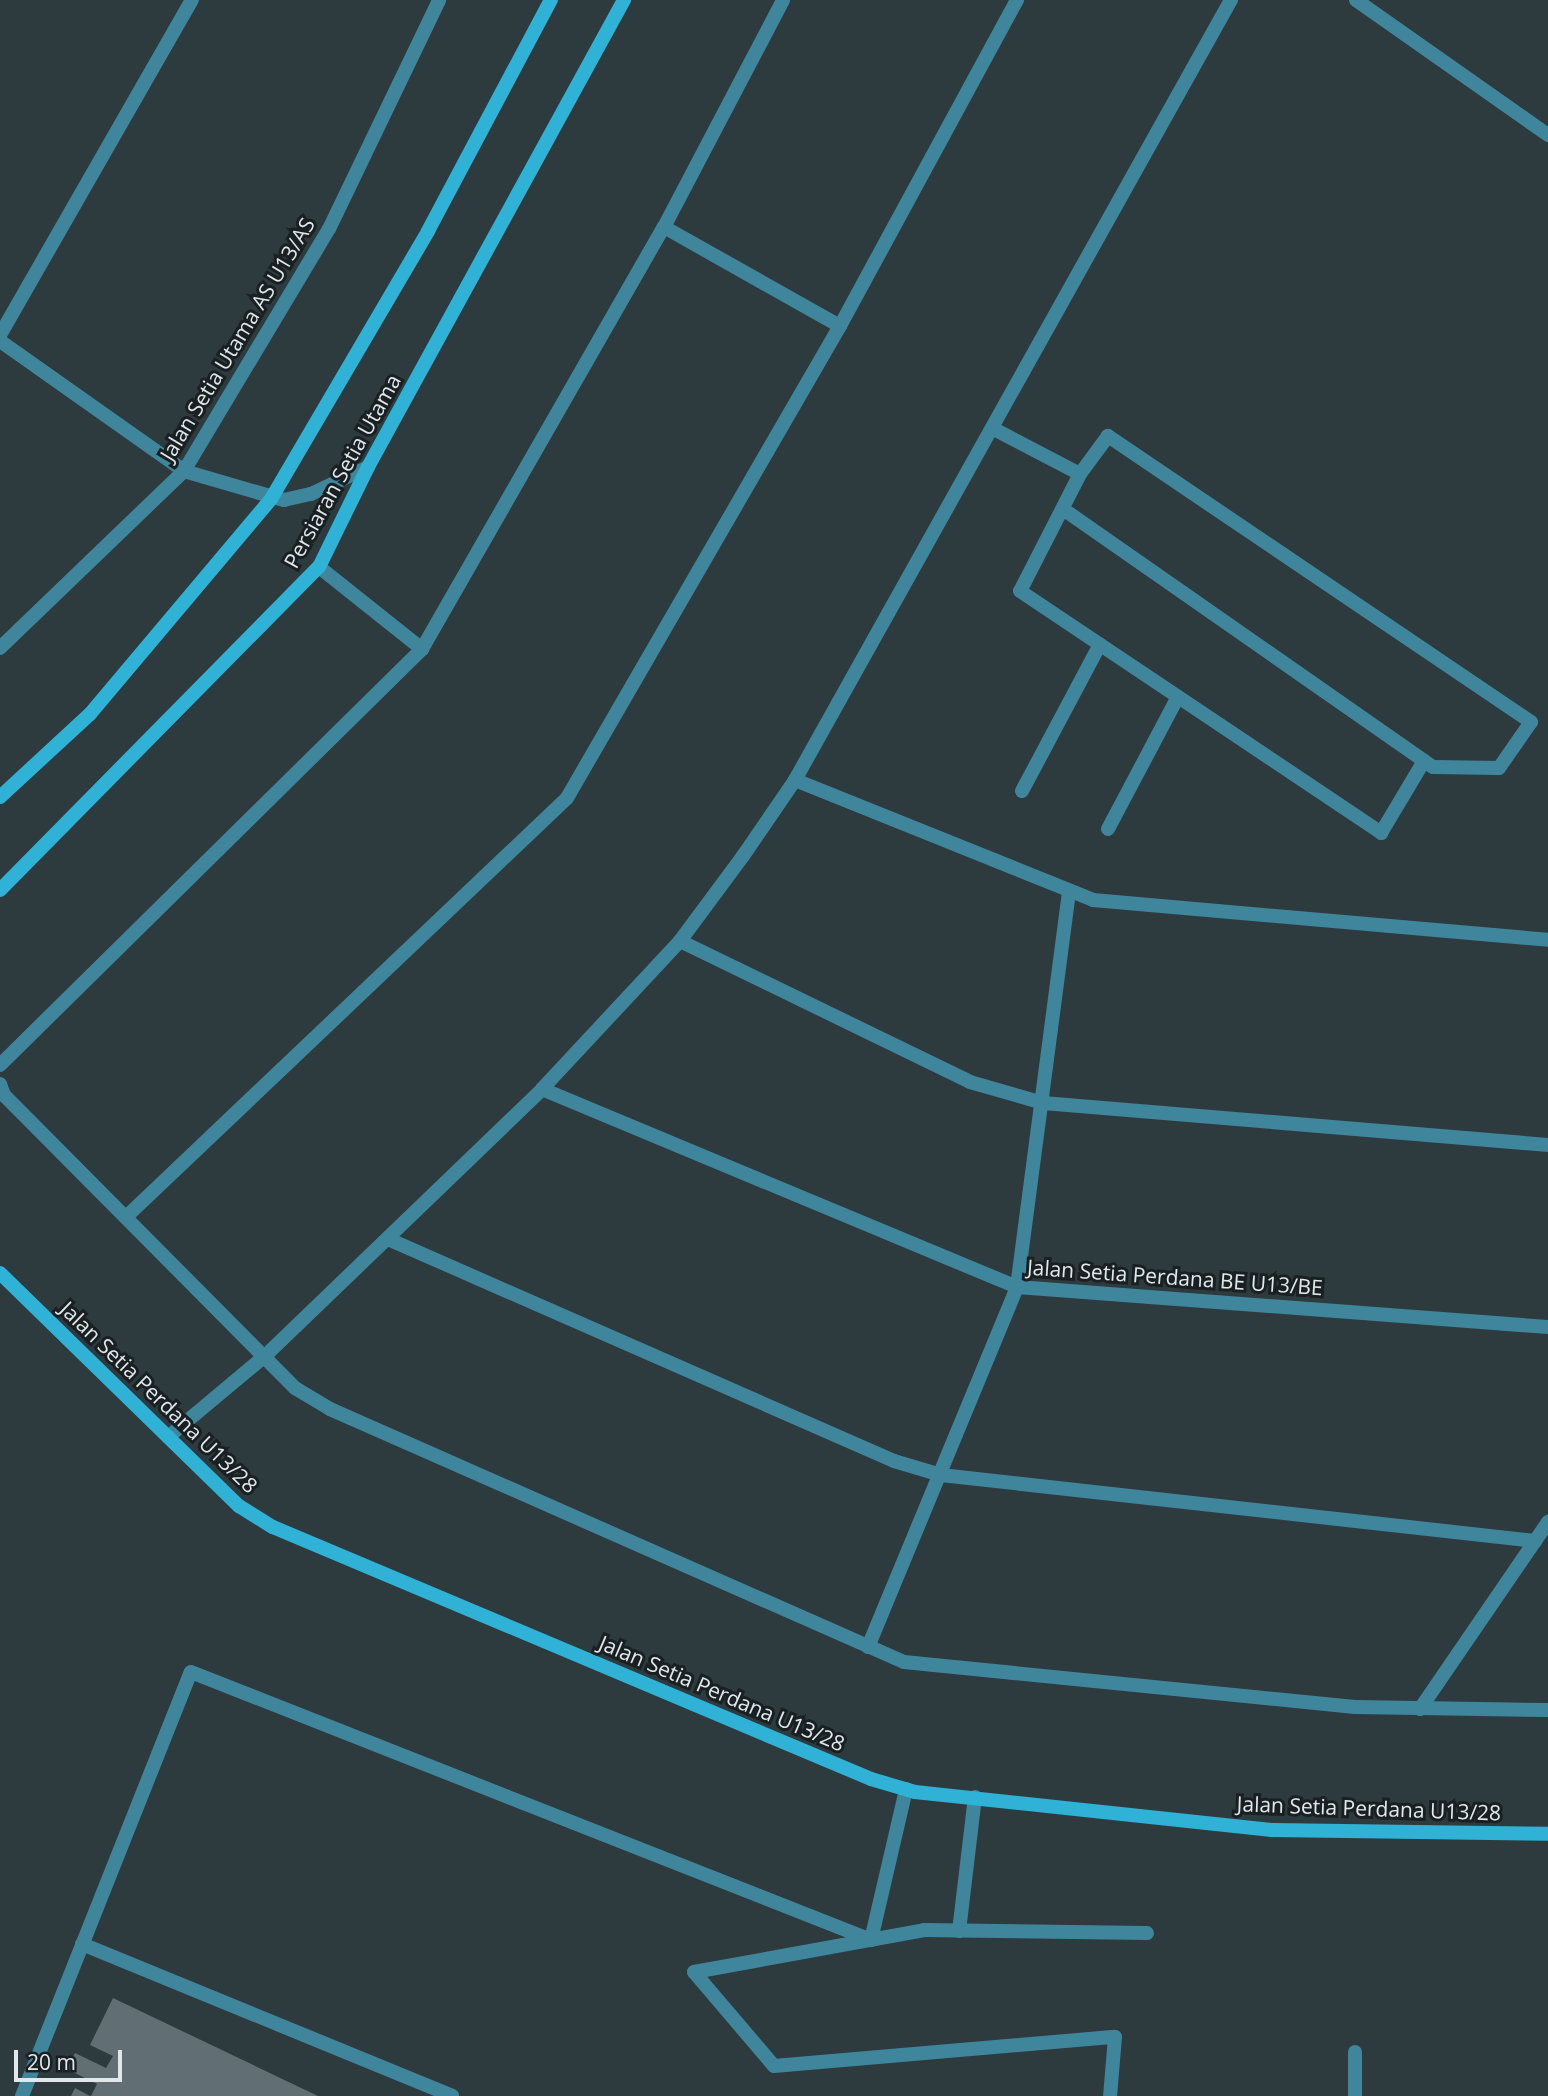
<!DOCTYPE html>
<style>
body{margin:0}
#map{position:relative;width:1548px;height:2096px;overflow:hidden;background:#2d3a3e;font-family:"Open Sans",sans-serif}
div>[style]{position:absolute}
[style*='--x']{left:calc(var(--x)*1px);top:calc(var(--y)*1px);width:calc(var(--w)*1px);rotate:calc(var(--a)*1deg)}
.building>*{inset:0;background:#616f74}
.lane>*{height:14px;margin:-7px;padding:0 7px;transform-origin:7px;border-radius:7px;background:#3f869c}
.street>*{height:14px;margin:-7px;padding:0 7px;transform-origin:7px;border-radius:7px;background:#3f869c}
.secondary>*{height:14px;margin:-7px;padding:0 7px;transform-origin:7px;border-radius:7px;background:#2fb2d5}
span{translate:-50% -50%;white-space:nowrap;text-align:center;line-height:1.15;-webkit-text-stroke:6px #1a2022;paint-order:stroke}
.street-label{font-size:21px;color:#e0e8eb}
.scale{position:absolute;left:14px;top:2050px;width:108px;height:32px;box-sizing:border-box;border:4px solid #e0e8eb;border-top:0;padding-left:9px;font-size:21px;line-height:24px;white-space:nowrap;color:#e0e8eb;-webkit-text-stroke:5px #1a2022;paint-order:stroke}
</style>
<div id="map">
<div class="building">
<div style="clip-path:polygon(113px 1998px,318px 2096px,91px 2096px,97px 2084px,67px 2069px,75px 2053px,106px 2068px,113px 2056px,90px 2045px)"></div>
<div style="clip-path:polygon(75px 2088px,90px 2096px,71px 2096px)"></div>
</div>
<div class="lane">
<div style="--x:1356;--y:0;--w:235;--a:35.1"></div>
<div style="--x:664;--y:227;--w:202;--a:29.4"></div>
<div style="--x:0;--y:335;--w:386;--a:-60.2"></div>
<div style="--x:992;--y:428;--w:99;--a:27.6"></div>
<div style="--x:1063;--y:509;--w:451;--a:34.9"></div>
<div style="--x:1433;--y:767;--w:66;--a:0.9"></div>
<div style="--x:1499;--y:768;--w:56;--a:-55.2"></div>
<div style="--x:1531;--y:722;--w:511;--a:-145.94"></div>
<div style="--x:1108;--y:436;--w:47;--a:126.4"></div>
<div style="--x:1080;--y:474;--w:131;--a:117.1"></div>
<div style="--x:1020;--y:591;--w:435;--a:33.8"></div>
<div style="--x:1381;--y:833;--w:84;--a:-59.2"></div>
<div style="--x:319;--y:567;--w:132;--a:38.5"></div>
<div style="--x:795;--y:780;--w:321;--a:21.9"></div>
<div style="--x:1093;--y:900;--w:457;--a:5"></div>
<div style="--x:1022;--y:791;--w:166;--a:-62"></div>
<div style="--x:1108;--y:829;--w:149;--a:-62.1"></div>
<div style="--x:680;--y:941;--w:322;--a:25.9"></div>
<div style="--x:970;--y:1082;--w:76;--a:16"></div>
<div style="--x:1043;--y:1103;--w:507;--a:4.75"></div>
<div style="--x:0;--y:1065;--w:593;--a:-44.59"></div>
<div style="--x:422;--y:649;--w:486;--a:-60.2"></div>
<div style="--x:664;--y:227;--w:256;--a:-62.3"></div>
<div style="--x:0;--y:1084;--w:12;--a:70"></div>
<div style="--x:4;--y:1095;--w:413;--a:45.2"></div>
<div style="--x:295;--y:1388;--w:41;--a:31"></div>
<div style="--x:330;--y:1409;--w:627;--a:23.79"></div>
<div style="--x:904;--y:1662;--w:453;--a:5.7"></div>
<div style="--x:1355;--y:1707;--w:193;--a:0.9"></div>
<div style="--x:542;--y:1089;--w:515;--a:22.63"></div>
<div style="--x:1017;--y:1287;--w:533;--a:4.31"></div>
<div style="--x:126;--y:1217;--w:608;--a:-43.53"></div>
<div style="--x:567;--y:798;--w:545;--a:-59.96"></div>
<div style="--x:840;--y:326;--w:371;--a:-61.5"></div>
<div style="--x:388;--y:1239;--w:553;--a:23.69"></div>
<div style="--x:894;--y:1461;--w:49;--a:16.6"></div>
<div style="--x:941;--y:1475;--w:598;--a:6.34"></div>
<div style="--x:265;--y:1356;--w:385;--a:-43.9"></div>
<div style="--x:542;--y:1089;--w:202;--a:-47"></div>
<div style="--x:680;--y:941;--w:106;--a:-53.5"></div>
<div style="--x:743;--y:856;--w:92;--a:-55.6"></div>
<div style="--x:795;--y:780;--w:894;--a:-60.8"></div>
<div style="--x:868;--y:1647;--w:390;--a:-67.5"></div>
<div style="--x:1017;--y:1287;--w:399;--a:-82.5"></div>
<div style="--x:1420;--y:1709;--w:227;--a:-55.6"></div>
<div style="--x:959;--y:1931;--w:135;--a:-83.2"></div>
<div style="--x:871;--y:1940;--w:155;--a:-76.9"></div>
<div style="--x:82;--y:1944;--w:400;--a:22.3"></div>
<div style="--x:694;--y:1972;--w:123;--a:49.6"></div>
<div style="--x:774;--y:2066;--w:342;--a:-4.9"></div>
<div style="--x:1115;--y:2037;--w:59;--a:94.8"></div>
<div style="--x:694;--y:1972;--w:234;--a:-10.3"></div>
<div style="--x:924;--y:1930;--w:223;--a:0.8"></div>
<div style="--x:22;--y:2096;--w:456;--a:-68.3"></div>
<div style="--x:191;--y:1672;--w:731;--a:21.51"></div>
</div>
<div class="street">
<div style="--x:0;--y:341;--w:225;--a:35.2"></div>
<div style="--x:184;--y:471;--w:104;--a:16.2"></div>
<div style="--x:284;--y:500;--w:28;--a:-13"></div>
<div style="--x:311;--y:494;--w:63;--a:-25.3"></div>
<div style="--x:0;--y:648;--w:255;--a:-43.9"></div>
<div style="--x:184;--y:471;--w:282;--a:-59.1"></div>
<div style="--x:329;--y:229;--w:254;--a:-64.3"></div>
<div style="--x:168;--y:1437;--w:126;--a:-39.9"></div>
<div style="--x:1355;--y:2052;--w:44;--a:90"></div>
</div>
<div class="secondary">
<div style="--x:0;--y:797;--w:122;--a:-42.7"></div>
<div style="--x:90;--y:714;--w:281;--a:-49.9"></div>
<div style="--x:271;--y:499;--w:311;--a:-59.6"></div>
<div style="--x:428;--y:231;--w:262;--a:-62"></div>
<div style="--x:0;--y:890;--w:454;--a:-45.4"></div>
<div style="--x:319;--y:567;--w:111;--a:-63.9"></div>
<div style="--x:368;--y:467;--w:533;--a:-61.27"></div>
<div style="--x:0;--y:1273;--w:334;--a:44.3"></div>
<div style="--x:239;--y:1506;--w:40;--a:32"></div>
<div style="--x:273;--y:1527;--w:649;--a:22.85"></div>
<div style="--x:871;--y:1779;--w:46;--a:16.5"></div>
<div style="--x:915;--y:1792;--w:359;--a:6.1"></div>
<div style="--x:1272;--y:1830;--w:276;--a:0.8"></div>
</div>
<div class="street-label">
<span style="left:237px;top:339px;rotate:-59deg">Jalan Setia Utama AS U13/AS</span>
<span style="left:342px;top:471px;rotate:-61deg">Persiaran Setia Utama</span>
<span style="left:1175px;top:1277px;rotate:4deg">Jalan Setia Perdana BE U13/BE</span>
<span style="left:159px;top:1397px;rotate:44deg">Jalan Setia Perdana U13/28</span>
<span style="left:722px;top:1693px;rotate:23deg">Jalan Setia Perdana U13/28</span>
<span style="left:1369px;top:1808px;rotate:2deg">Jalan Setia Perdana U13/28</span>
</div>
<div class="scale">20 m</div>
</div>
